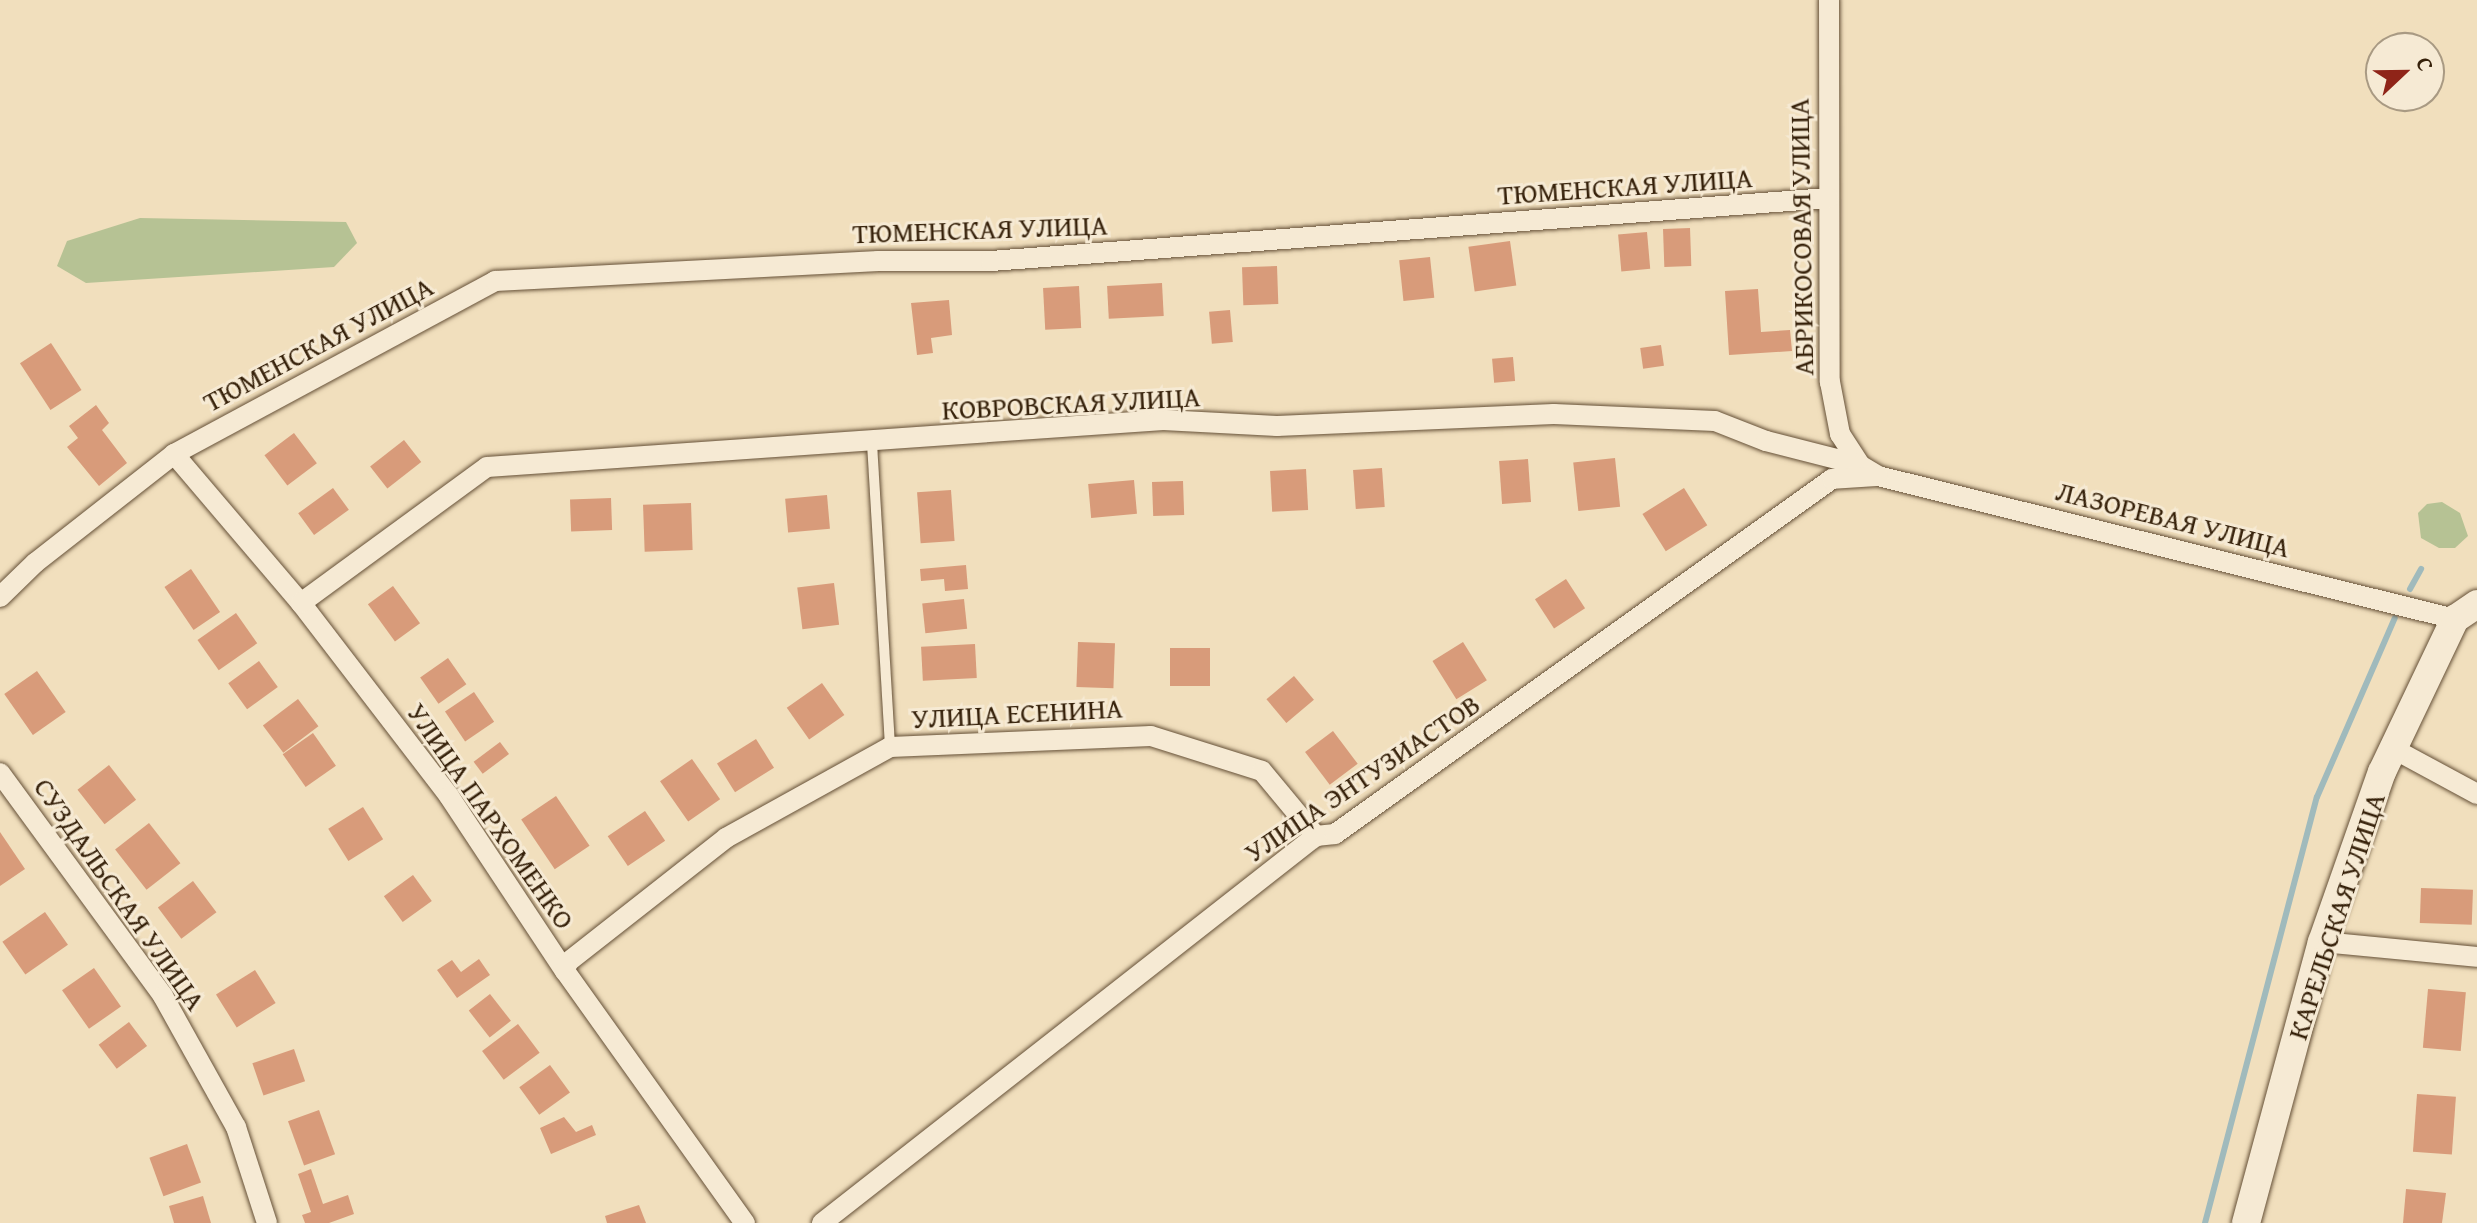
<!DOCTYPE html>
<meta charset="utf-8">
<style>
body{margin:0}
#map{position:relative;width:2477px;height:1223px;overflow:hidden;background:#f1dfbd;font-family:"Gentium Book Plus",serif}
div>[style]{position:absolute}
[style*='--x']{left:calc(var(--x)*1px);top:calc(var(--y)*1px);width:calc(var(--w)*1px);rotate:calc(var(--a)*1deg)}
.green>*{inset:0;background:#b6c294}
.stream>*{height:6px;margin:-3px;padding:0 3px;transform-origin:3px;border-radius:3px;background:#a0babc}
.building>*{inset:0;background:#d89b7a;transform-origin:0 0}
.roads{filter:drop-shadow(0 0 2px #655037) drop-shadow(0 0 2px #655037)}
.lane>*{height:10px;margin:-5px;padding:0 5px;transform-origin:5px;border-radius:5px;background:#f6ead4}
.street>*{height:20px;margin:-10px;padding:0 10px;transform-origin:10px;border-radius:10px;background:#f6ead4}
.secondary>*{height:28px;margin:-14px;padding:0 14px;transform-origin:14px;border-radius:14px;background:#f6ead4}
span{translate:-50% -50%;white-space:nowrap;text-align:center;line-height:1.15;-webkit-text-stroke:6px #f6ead4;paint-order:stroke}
.street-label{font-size:28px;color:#36210a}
.north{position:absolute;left:2365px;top:32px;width:80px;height:80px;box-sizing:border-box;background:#f6ead4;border:2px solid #a99a83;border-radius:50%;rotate:68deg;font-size:22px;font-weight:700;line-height:32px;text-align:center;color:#36210a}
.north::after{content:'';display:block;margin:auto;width:28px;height:36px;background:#8f2418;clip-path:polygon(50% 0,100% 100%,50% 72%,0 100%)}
</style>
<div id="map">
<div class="green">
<div style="clip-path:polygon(140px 218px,346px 222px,357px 243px,334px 267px,86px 283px,57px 266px,67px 241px)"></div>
<div style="clip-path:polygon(2442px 502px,2460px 513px,2468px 536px,2455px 548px,2439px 548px,2421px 538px,2418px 513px,2427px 504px)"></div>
</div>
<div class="stream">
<div style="--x:2410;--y:589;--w:23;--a:-61"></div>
<div style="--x:2205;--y:1223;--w:440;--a:-75.3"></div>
<div style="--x:2317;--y:797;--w:195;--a:-66.5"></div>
</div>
<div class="building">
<div style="left:1690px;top:228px;width:38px;height:27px;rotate:88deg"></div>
<div style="left:1647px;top:232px;width:37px;height:29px;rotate:85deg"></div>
<div style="left:1510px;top:241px;width:45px;height:42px;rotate:82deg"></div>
<div style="left:1430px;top:257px;width:41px;height:31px;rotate:84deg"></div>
<div style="left:1277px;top:266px;width:38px;height:35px;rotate:88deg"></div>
<div style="left:1162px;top:283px;width:33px;height:55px;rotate:87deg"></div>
<div style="left:1079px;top:286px;width:42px;height:36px;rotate:87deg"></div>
<div style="clip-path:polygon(1758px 289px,1761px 332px,1790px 330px,1792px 351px,1729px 355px,1725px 291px)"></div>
<div style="clip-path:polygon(949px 300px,952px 335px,931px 338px,933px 353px,917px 355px,911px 303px)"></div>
<div style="left:1230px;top:310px;width:32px;height:21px;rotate:85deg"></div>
<div style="left:51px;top:343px;width:56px;height:37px;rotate:57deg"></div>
<div style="left:1661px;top:345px;width:21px;height:21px;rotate:82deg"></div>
<div style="left:1513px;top:357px;width:24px;height:21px;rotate:85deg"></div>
<div style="clip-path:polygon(96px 405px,109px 423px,102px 430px,127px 463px,99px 486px,67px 447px,78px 438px,69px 426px)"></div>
<div style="left:294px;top:433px;width:38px;height:37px;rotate:53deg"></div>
<div style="left:404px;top:440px;width:28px;height:43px;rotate:52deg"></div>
<div style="left:1615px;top:458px;width:49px;height:42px;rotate:84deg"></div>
<div style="left:1528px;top:459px;width:43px;height:29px;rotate:86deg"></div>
<div style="left:1382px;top:468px;width:39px;height:29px;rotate:86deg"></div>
<div style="left:1306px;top:469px;width:41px;height:36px;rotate:87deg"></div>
<div style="left:1134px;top:480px;width:34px;height:46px;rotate:85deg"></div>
<div style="left:1183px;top:481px;width:34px;height:31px;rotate:88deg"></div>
<div style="left:333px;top:488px;width:27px;height:43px;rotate:54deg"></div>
<div style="left:1684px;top:488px;width:44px;height:49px;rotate:58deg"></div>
<div style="left:951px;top:490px;width:51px;height:34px;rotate:86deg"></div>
<div style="left:827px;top:495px;width:34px;height:42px;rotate:85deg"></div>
<div style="left:611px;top:498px;width:32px;height:41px;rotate:88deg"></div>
<div style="left:691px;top:503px;width:47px;height:48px;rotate:88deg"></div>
<div style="clip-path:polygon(966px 565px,968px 589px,945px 591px,944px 579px,921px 581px,920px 569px)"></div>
<div style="left:191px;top:569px;width:52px;height:32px;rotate:56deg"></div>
<div style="left:1566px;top:579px;width:35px;height:37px;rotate:57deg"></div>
<div style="left:834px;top:583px;width:42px;height:37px;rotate:83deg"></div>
<div style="left:393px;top:586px;width:46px;height:31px;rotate:54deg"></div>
<div style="left:964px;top:599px;width:30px;height:42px;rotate:84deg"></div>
<div style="left:236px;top:613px;width:37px;height:47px;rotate:55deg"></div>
<div style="left:1078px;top:642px;width:37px;height:45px;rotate:2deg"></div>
<div style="left:1463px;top:642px;width:45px;height:36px;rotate:58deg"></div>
<div style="left:975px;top:644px;width:34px;height:54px;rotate:87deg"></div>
<div style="left:1170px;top:648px;width:40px;height:38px"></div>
<div style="left:448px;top:658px;width:32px;height:34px;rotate:55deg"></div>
<div style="left:259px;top:661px;width:32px;height:38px;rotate:54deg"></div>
<div style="left:37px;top:671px;width:50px;height:40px;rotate:55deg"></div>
<div style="left:1294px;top:676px;width:31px;height:36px;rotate:50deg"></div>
<div style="left:822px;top:683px;width:39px;height:43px;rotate:55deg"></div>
<div style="left:474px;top:692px;width:36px;height:35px;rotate:56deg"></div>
<div style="left:298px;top:699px;width:34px;height:44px;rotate:53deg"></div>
<div style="left:1333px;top:731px;width:41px;height:35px;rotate:53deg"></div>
<div style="left:313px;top:733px;width:40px;height:37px;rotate:55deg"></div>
<div style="left:756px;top:739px;width:34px;height:46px;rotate:58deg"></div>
<div style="left:500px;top:742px;width:15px;height:33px;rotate:53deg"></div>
<div style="left:692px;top:759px;width:49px;height:39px;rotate:55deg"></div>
<div style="left:109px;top:765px;width:44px;height:40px;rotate:52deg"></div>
<div style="left:556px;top:796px;width:60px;height:42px;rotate:56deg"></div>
<div style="left:363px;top:807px;width:38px;height:41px;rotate:58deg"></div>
<div style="left:645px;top:811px;width:36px;height:45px;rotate:56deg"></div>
<div style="left:149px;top:823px;width:51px;height:43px;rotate:52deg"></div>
<div style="clip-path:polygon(0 832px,25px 869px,0 886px)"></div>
<div style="left:413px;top:875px;width:32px;height:36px;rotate:54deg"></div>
<div style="left:193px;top:881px;width:39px;height:44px;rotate:53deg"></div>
<div style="left:2421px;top:888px;width:52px;height:35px;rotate:2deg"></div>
<div style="left:45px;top:912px;width:40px;height:52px;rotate:55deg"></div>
<div style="clip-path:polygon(479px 959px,490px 975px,457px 998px,437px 970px,452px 960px,461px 972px)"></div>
<div style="left:94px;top:968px;width:47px;height:39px;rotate:55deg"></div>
<div style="left:255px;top:970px;width:39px;height:46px;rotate:58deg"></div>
<div style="left:2428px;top:989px;width:38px;height:59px;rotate:5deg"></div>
<div style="left:490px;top:994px;width:34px;height:27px;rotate:52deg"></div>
<div style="left:129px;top:1022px;width:30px;height:38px;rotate:53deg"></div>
<div style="left:518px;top:1024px;width:36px;height:45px;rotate:53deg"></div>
<div style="left:294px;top:1049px;width:34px;height:44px;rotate:71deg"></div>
<div style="left:550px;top:1065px;width:34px;height:38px;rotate:54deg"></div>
<div style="left:2417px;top:1094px;width:39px;height:58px;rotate:4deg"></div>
<div style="left:319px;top:1110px;width:47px;height:33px;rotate:70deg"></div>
<div style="clip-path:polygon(564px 1117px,576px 1132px,592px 1125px,596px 1135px,551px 1154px,540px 1128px)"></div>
<div style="left:187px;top:1144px;width:41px;height:40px;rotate:70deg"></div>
<div style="clip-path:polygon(311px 1169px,323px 1204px,348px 1195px,354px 1214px,329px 1223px,305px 1223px,302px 1215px,311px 1212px,298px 1174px)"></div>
<div style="clip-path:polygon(2406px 1189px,2446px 1193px,2442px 1223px,2403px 1223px)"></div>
<div style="clip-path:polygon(203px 1196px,211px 1223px,174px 1223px,169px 1206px)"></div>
<div style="clip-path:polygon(639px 1205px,646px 1223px,607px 1223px,605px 1216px)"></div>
</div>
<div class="roads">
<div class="lane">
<div style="--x:872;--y:443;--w:305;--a:86.6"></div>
</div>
<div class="street">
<div style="--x:1829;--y:0;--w:382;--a:89.9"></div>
<div style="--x:1830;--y:382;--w:53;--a:79.1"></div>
<div style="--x:1840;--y:434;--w:37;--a:57"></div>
<div style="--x:174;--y:454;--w:196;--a:49.6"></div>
<div style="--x:301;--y:603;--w:243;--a:52.5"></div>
<div style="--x:449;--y:796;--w:210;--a:56.5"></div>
<div style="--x:565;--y:971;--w:310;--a:54.5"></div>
<div style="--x:0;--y:597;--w:49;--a:-44.2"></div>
<div style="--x:35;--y:563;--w:177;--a:-38.1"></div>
<div style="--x:174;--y:454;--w:365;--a:-28.3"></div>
<div style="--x:495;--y:281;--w:384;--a:-3"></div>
<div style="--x:878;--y:261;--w:113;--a:0"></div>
<div style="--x:991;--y:261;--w:840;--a:-4.3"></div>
<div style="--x:301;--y:603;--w:230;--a:-36.2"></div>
<div style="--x:487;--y:467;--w:678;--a:-3.98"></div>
<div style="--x:1163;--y:420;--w:114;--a:3"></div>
<div style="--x:1277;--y:426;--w:277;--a:-2.5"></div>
<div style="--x:1554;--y:414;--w:161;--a:2.5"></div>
<div style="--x:1715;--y:421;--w:55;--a:21.4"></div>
<div style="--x:1766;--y:441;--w:97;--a:14.3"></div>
<div style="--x:1860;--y:465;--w:21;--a:31"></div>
<div style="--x:1878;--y:476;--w:594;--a:13.92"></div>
<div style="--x:2392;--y:748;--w:97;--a:28.4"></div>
<div style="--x:0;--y:773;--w:276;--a:53.8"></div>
<div style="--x:163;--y:996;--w:150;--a:60.9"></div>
<div style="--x:236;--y:1127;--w:101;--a:72.1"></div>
<div style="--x:2322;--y:942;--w:156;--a:5.5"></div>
<div style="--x:565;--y:971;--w:9;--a:-72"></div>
<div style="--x:568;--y:962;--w:201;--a:-38.1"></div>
<div style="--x:726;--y:838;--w:188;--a:-29"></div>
<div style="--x:890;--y:747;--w:261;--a:-2.4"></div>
<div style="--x:1151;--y:736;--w:116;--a:17.5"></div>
<div style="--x:1262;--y:771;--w:85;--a:50.3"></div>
<div style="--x:822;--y:1223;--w:628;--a:-38.08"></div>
<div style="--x:1316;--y:836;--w:19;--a:-6"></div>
<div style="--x:1335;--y:834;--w:611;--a:-35.54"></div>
<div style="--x:1832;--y:479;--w:46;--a:-3.7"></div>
</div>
<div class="secondary">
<div style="--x:2246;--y:1223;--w:291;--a:-74.9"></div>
<div style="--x:2322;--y:942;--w:180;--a:-70.6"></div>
<div style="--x:2382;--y:772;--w:170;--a:-64.5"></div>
<div style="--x:2455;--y:619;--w:27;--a:-34"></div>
</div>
</div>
<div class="street-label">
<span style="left:1625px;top:186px;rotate:-4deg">ТЮМЕНСКАЯ УЛИЦА</span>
<span style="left:980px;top:229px;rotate:-2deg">ТЮМЕНСКАЯ УЛИЦА</span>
<span style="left:1801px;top:237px;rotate:-91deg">АБРИКОСОВАЯ УЛИЦА</span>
<span style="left:318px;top:344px;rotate:-28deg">ТЮМЕНСКАЯ УЛИЦА</span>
<span style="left:1071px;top:403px;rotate:-3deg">КОВРОВСКАЯ УЛИЦА</span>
<span style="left:2173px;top:519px;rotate:14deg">ЛАЗОРЕВАЯ УЛИЦА</span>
<span style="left:1017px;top:713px;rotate:-3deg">УЛИЦА ЕСЕНИНА</span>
<span style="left:1362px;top:778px;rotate:-34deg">УЛИЦА ЭНТУЗИАСТОВ</span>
<span style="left:491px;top:816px;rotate:55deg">УЛИЦА ПАРХОМЕНКО</span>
<span style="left:120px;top:894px;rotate:55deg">СУЗДАЛЬСКАЯ УЛИЦА</span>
<span style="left:2336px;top:916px;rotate:-72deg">КАРЕЛЬСКАЯ УЛИЦА</span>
</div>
<div class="north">С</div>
</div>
